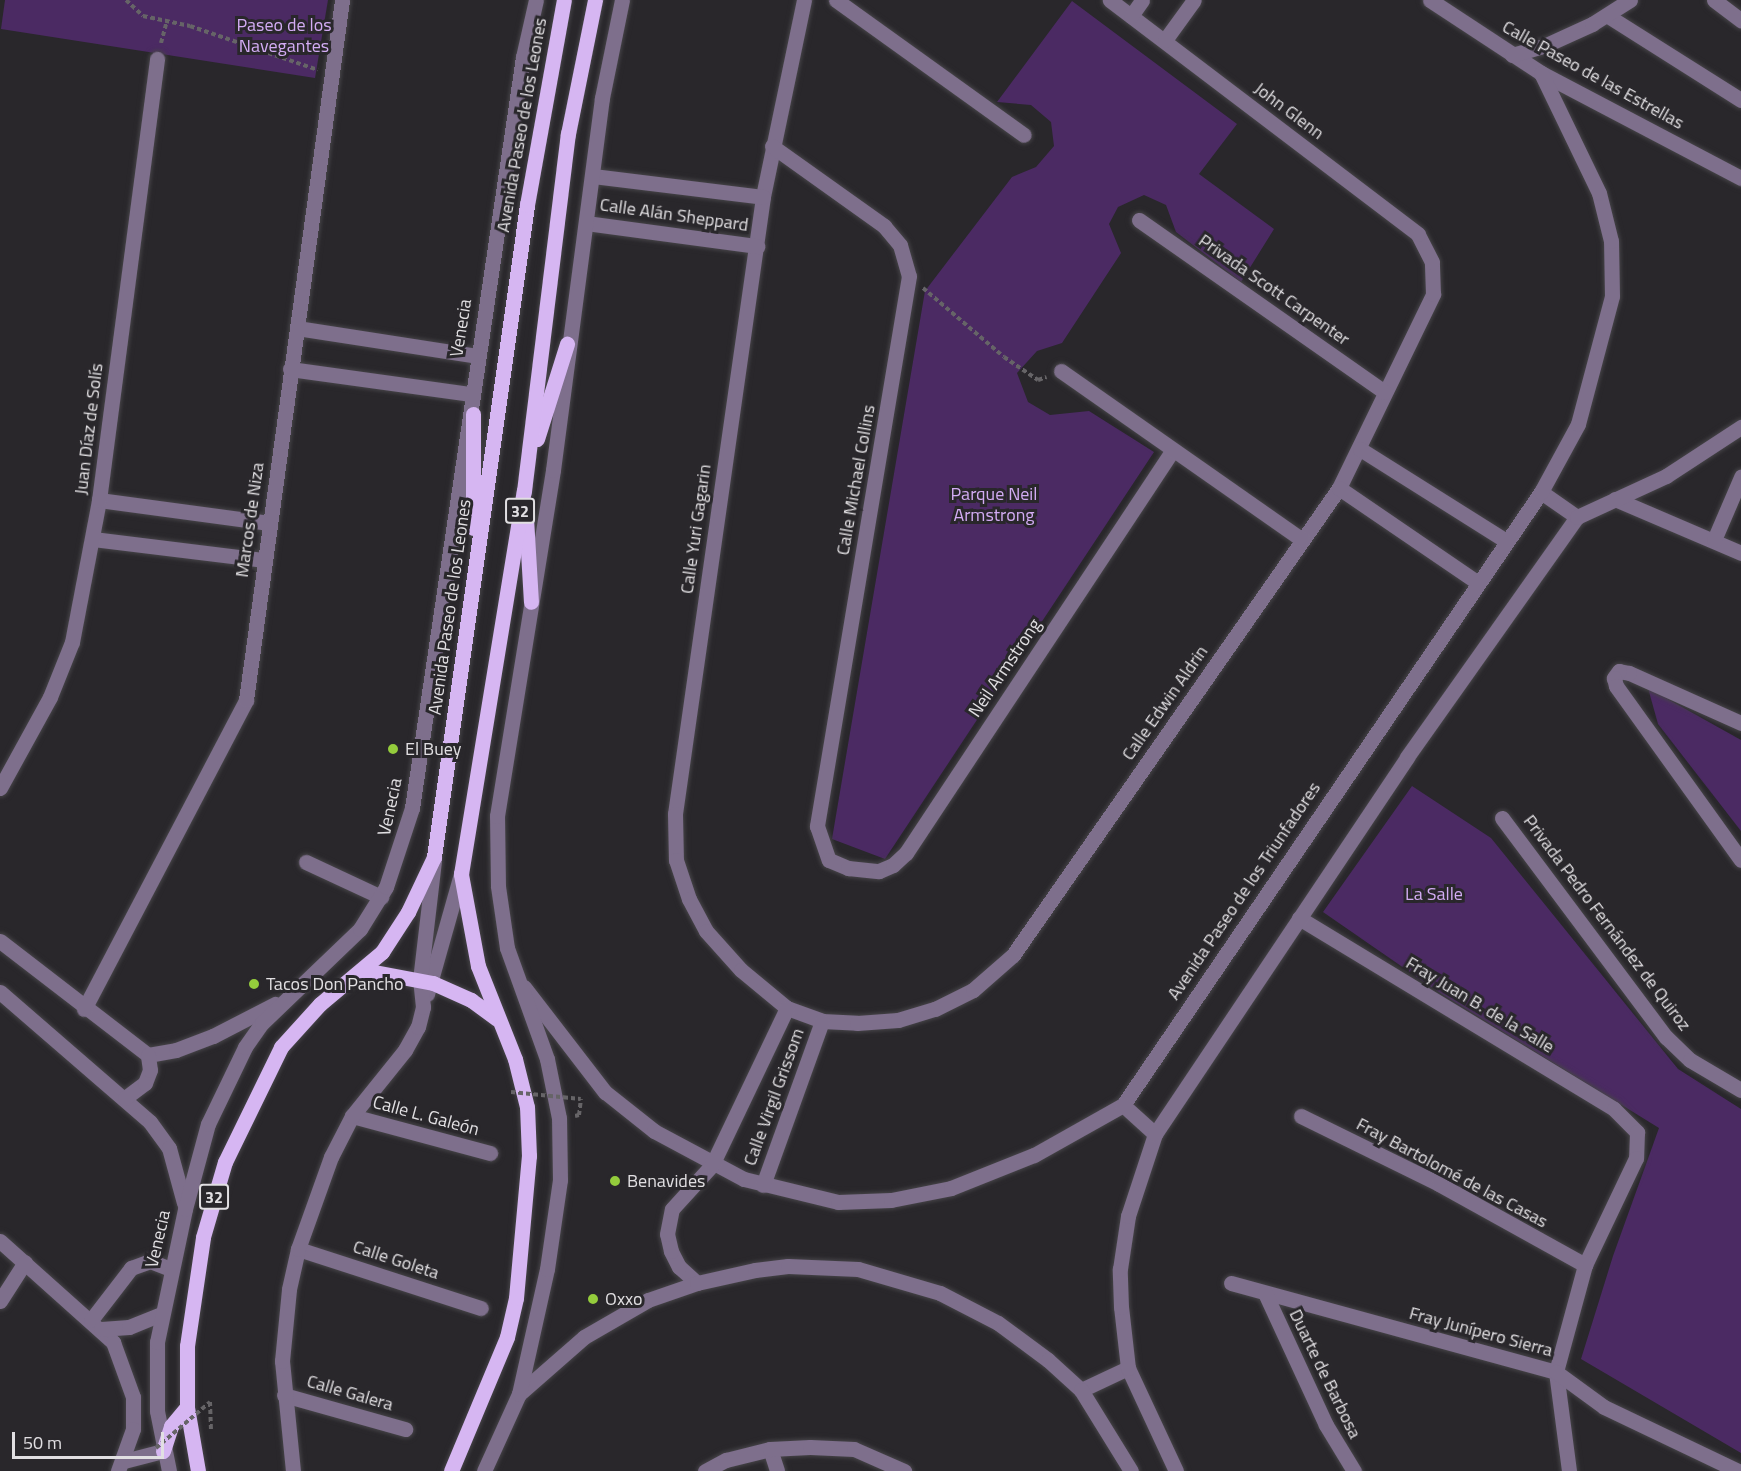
<!DOCTYPE html>
<meta charset="utf-8">
<style>
body{margin:0}
#map{position:relative;width:1741px;height:1471px;overflow:hidden;background:#29272b;font-family:"Titillium Web",sans-serif}
div>[style]{position:absolute}
[style*='--x']{left:calc(var(--x)*1px);top:calc(var(--y)*1px);width:calc(var(--w)*1px);rotate:calc(var(--a)*1deg)}
.green>*{inset:0;background:#4b2a63}
.path>*{height:4px;margin-top:-2px;transform-origin:0;background:repeating-linear-gradient(90deg,#666467 0 4.5px,transparent 0 7.5px)}
.roads{filter:drop-shadow(0 0 2px #464448) drop-shadow(0 0 2px #464448)}
.minor>*{height:15px;margin:-7.5px;padding:0 7.5px;transform-origin:7.5px;border-radius:7.5px;background:#7e6f8c}
.major>*{height:15px;margin:-7.5px;padding:0 7.5px;transform-origin:7.5px;border-radius:7.5px;background:#d6b6f2}
.path-bridge>*{height:4px;margin-top:-2px;transform-origin:0;background:repeating-linear-gradient(90deg,#666467 0 4.5px,transparent 0 7.5px)}
.dots>*{width:16px;height:16px;translate:-50% -50%;box-sizing:border-box;border:3px solid #29272b;border-radius:50%}
span{translate:-50% -50%;white-space:nowrap;text-align:center;line-height:1.15;-webkit-text-stroke:6px #29272b;paint-order:stroke}
.shield-label span{padding:2px 4px;background:#29272b;border:2px solid;border-radius:4px;-webkit-text-stroke-width:0}
.shield-label{font-size:16px;color:#e1dfe2;font-weight:700}
.park-label{font-size:18px;color:#d3acf4}
.street-label{font-size:18px;color:#e1dfe2}
.poi-label{font-size:18px;color:#e1dfe2}
.left{translate:0 -50%;text-align:left}
.scale{position:absolute;left:12px;top:1432px;width:152px;height:27px;box-sizing:border-box;border:3px solid #e1dfe2;border-top:0;padding-left:8px;font-size:18px;line-height:21px;white-space:nowrap;color:#e1dfe2;-webkit-text-stroke:4px #29272b;paint-order:stroke}
</style>
<div id="map">
<div class="green">
<div style="clip-path:polygon(5px 0,328px 0,315px 78px,1px 29px)"></div>
<div style="clip-path:polygon(1072px 1px,1237px 124px,1199px 174px,1274px 229px,1241px 282px,1176px 232px,1166px 205px,1144px 195px,1118px 207px,1109px 224px,1121px 253px,1062px 343px,1037px 351px,1017px 373px,1028px 402px,1050px 415px,1089px 411px,1154px 452px,885px 859px,832px 839px,925px 291px,1012px 177px,1036px 167px,1054px 146px,1051px 122px,1031px 105px,997px 102px)"></div>
<div style="clip-path:polygon(1648px 688px,1741px 740px,1741px 831px,1658px 724px)"></div>
<div style="clip-path:polygon(1412px 786px,1491px 838px,1678px 1069px,1741px 1109px,1741px 1453px,1581px 1359px,1613px 1256px,1659px 1128px,1440px 993px,1323px 912px)"></div>
</div>
<div class="path">
<div style="--x:126;--y:0;--w:23;--a:43"></div>
<div style="--x:143;--y:16;--w:48;--a:12"></div>
<div style="--x:190;--y:26;--w:135;--a:19"></div>
<div style="--x:161;--y:43;--w:24;--a:-75"></div>
<div style="--x:923;--y:288;--w:106;--a:40.4"></div>
<div style="--x:1004;--y:357;--w:41;--a:34.1"></div>
<div style="--x:1038;--y:380;--w:9;--a:-18"></div>
<div style="--x:575;--y:1116;--w:4;--a:-14"></div>
<div style="--x:579;--y:1115;--w:16;--a:-83"></div>
<div style="--x:210;--y:1402;--w:30;--a:88"></div>
</div>
<div class="roads">
<div class="minor">
<div style="--x:804;--y:0;--w:201;--a:101.8"></div>
<div style="--x:763;--y:197;--w:623;--a:98.12"></div>
<div style="--x:675;--y:814;--w:46;--a:88.8"></div>
<div style="--x:676;--y:860;--w:41;--a:71.6"></div>
<div style="--x:689;--y:899;--w:36;--a:62"></div>
<div style="--x:706;--y:931;--w:52;--a:48.1"></div>
<div style="--x:741;--y:970;--w:60;--a:39.6"></div>
<div style="--x:787;--y:1008;--w:37;--a:20"></div>
<div style="--x:822;--y:1021;--w:35;--a:3"></div>
<div style="--x:857;--y:1023;--w:41;--a:-4.2"></div>
<div style="--x:898;--y:1020;--w:39;--a:-17"></div>
<div style="--x:935;--y:1009;--w:42;--a:-26.6"></div>
<div style="--x:973;--y:990;--w:53;--a:-41.2"></div>
<div style="--x:1013;--y:955;--w:570;--a:-55.08"></div>
<div style="--x:1339;--y:488;--w:216;--a:-64.1"></div>
<div style="--x:1433;--y:294;--w:32;--a:-92"></div>
<div style="--x:1432;--y:262;--w:31;--a:-117"></div>
<div style="--x:1418;--y:234;--w:387;--a:-142.8"></div>
<div style="--x:836;--y:0;--w:231;--a:35.7"></div>
<div style="--x:1430;--y:0;--w:133;--a:33.3"></div>
<div style="--x:1541;--y:73;--w:226;--a:27.7"></div>
<div style="--x:1714;--y:0;--w:34;--a:37"></div>
<div style="--x:1131;--y:16;--w:19;--a:-55"></div>
<div style="--x:1608;--y:16;--w:157;--a:32.3"></div>
<div style="--x:1165;--y:40;--w:49;--a:-54.1"></div>
<div style="--x:1512;--y:55;--w:35;--a:-16"></div>
<div style="--x:1546;--y:45;--w:51;--a:-24.5"></div>
<div style="--x:1592;--y:24;--w:45;--a:-32.3"></div>
<div style="--x:772;--y:146;--w:138;--a:35.5"></div>
<div style="--x:884;--y:226;--w:25;--a:50"></div>
<div style="--x:900;--y:245;--w:32;--a:74"></div>
<div style="--x:909;--y:276;--w:558;--a:99.5"></div>
<div style="--x:817;--y:826;--w:36;--a:71"></div>
<div style="--x:829;--y:860;--w:21;--a:23"></div>
<div style="--x:848;--y:868;--w:31;--a:6"></div>
<div style="--x:879;--y:871;--w:15;--a:-23"></div>
<div style="--x:893;--y:865;--w:18;--a:-43"></div>
<div style="--x:906;--y:853;--w:482;--a:-56.5"></div>
<div style="--x:593;--y:176;--w:171;--a:7"></div>
<div style="--x:1139;--y:220;--w:300;--a:35"></div>
<div style="--x:586;--y:223;--w:173;--a:7.7"></div>
<div style="--x:297;--y:328;--w:182;--a:8.8"></div>
<div style="--x:290;--y:369;--w:183;--a:7.9"></div>
<div style="--x:1061;--y:371;--w:294;--a:35"></div>
<div style="--x:1360;--y:449;--w:173;--a:32.2"></div>
<div style="--x:1339;--y:488;--w:167;--a:34.3"></div>
<div style="--x:1541;--y:492;--w:44;--a:34.8"></div>
<div style="--x:1615;--y:499;--w:137;--a:23.2"></div>
<div style="--x:99;--y:500;--w:172;--a:7.7"></div>
<div style="--x:93;--y:539;--w:171;--a:7"></div>
<div style="--x:1714;--y:540;--w:69;--a:-66.8"></div>
<div style="--x:1741;--y:723;--w:123;--a:-155.9"></div>
<div style="--x:1629;--y:673;--w:10;--a:-169"></div>
<div style="--x:1619;--y:671;--w:9;--a:126"></div>
<div style="--x:1614;--y:678;--w:8;--a:76"></div>
<div style="--x:1616;--y:686;--w:214;--a:54.3"></div>
<div style="--x:0;--y:788;--w:104;--a:-61.2"></div>
<div style="--x:50;--y:697;--w:59;--a:-68.2"></div>
<div style="--x:72;--y:642;--w:145;--a:-79.2"></div>
<div style="--x:99;--y:500;--w:445;--a:-82.5"></div>
<div style="--x:1502;--y:818;--w:274;--a:53.2"></div>
<div style="--x:1666;--y:1037;--w:33;--a:44"></div>
<div style="--x:1690;--y:1060;--w:59;--a:30.5"></div>
<div style="--x:306;--y:862;--w:83;--a:25"></div>
<div style="--x:1299;--y:918;--w:368;--a:31.2"></div>
<div style="--x:1614;--y:1109;--w:33;--a:45"></div>
<div style="--x:1637;--y:1132;--w:26;--a:92"></div>
<div style="--x:1636;--y:1158;--w:119;--a:115.5"></div>
<div style="--x:1585;--y:1265;--w:111;--a:105.2"></div>
<div style="--x:1556;--y:1372;--w:100;--a:82.5"></div>
<div style="--x:0;--y:941;--w:187;--a:37.6"></div>
<div style="--x:148;--y:1055;--w:28;--a:-10"></div>
<div style="--x:176;--y:1050;--w:40;--a:-21"></div>
<div style="--x:213;--y:1036;--w:70;--a:-27.3"></div>
<div style="--x:524;--y:987;--w:133;--a:52.4"></div>
<div style="--x:605;--y:1092;--w:63;--a:38.5"></div>
<div style="--x:654;--y:1131;--w:102;--a:28.1"></div>
<div style="--x:744;--y:1179;--w:97;--a:13.7"></div>
<div style="--x:838;--y:1202;--w:53;--a:-2.2"></div>
<div style="--x:891;--y:1200;--w:61;--a:-11.3"></div>
<div style="--x:951;--y:1188;--w:89;--a:-21.7"></div>
<div style="--x:1034;--y:1155;--w:102;--a:-29.3"></div>
<div style="--x:1123;--y:1105;--w:742;--a:-55.71"></div>
<div style="--x:1541;--y:492;--w:77;--a:-61.4"></div>
<div style="--x:1578;--y:424;--w:132;--a:-75.1"></div>
<div style="--x:1612;--y:296;--w:55;--a:-91"></div>
<div style="--x:1611;--y:241;--w:49;--a:-104"></div>
<div style="--x:1599;--y:193;--w:133;--a:-115.8"></div>
<div style="--x:0;--y:992;--w:198;--a:40.9"></div>
<div style="--x:150;--y:1122;--w:32;--a:54"></div>
<div style="--x:169;--y:1148;--w:57;--a:74.7"></div>
<div style="--x:427;--y:994;--w:125;--a:-74.2"></div>
<div style="--x:84;--y:1009;--w:349;--a:-62.3"></div>
<div style="--x:246;--y:700;--w:707;--a:-82.19"></div>
<div style="--x:125;--y:1098;--w:25;--a:-37"></div>
<div style="--x:145;--y:1083;--w:14;--a:-69"></div>
<div style="--x:150;--y:1070;--w:15;--a:-98"></div>
<div style="--x:1123;--y:1105;--w:43;--a:42.2"></div>
<div style="--x:352;--y:1116;--w:143;--a:15"></div>
<div style="--x:1301;--y:1116;--w:154;--a:26.2"></div>
<div style="--x:1439;--y:1184;--w:167;--a:29"></div>
<div style="--x:763;--y:1185;--w:174;--a:-70.2"></div>
<div style="--x:0;--y:1241;--w:152;--a:41.8"></div>
<div style="--x:113;--y:1342;--w:59;--a:70"></div>
<div style="--x:133;--y:1397;--w:32;--a:90"></div>
<div style="--x:133;--y:1429;--w:45;--a:109.7"></div>
<div style="--x:298;--y:1249;--w:192;--a:17.9"></div>
<div style="--x:697;--y:1283;--w:24;--a:-138"></div>
<div style="--x:679;--y:1267;--w:18;--a:-117"></div>
<div style="--x:671;--y:1251;--w:17;--a:-103"></div>
<div style="--x:667;--y:1234;--w:25;--a:-79"></div>
<div style="--x:672;--y:1209;--w:59;--a:-47.7"></div>
<div style="--x:712;--y:1165;--w:174;--a:-64.5"></div>
<div style="--x:1231;--y:1283;--w:337;--a:15.3"></div>
<div style="--x:1556;--y:1372;--w:59;--a:36.1"></div>
<div style="--x:1604;--y:1407;--w:148;--a:25.5"></div>
<div style="--x:1265;--y:1293;--w:145;--a:65.2"></div>
<div style="--x:1326;--y:1425;--w:54;--a:58.7"></div>
<div style="--x:0;--y:1301;--w:46;--a:-57.3"></div>
<div style="--x:91;--y:1320;--w:66;--a:-52.4"></div>
<div style="--x:131;--y:1268;--w:20;--a:-20"></div>
<div style="--x:150;--y:1261;--w:22;--a:21"></div>
<div style="--x:101;--y:1329;--w:28;--a:-4"></div>
<div style="--x:129;--y:1327;--w:35;--a:-22"></div>
<div style="--x:1081;--y:1390;--w:52;--a:-25.1"></div>
<div style="--x:519;--y:1394;--w:86;--a:-41.2"></div>
<div style="--x:584;--y:1337;--w:74;--a:-30"></div>
<div style="--x:648;--y:1300;--w:52;--a:-19.1"></div>
<div style="--x:697;--y:1283;--w:59;--a:-12.6"></div>
<div style="--x:755;--y:1270;--w:33;--a:-7"></div>
<div style="--x:788;--y:1266;--w:70;--a:2.5"></div>
<div style="--x:858;--y:1269;--w:85;--a:16.3"></div>
<div style="--x:940;--y:1293;--w:65;--a:27.3"></div>
<div style="--x:998;--y:1323;--w:62;--a:36.5"></div>
<div style="--x:1048;--y:1360;--w:45;--a:42.3"></div>
<div style="--x:1081;--y:1390;--w:95;--a:58.3"></div>
<div style="--x:284;--y:1395;--w:126;--a:15.7"></div>
<div style="--x:770;--y:1449;--w:23;--a:72"></div>
<div style="--x:124;--y:1461;--w:40;--a:-14.4"></div>
<div style="--x:169;--y:1471;--w:61;--a:-101.3"></div>
<div style="--x:157;--y:1411;--w:69;--a:-90"></div>
<div style="--x:157;--y:1342;--w:136;--a:-78.1"></div>
<div style="--x:185;--y:1209;--w:88;--a:-74.9"></div>
<div style="--x:208;--y:1124;--w:85;--a:-64.3"></div>
<div style="--x:245;--y:1047;--w:29;--a:-55"></div>
<div style="--x:262;--y:1023;--w:136;--a:-43.8"></div>
<div style="--x:360;--y:929;--w:49;--a:-58.2"></div>
<div style="--x:386;--y:887;--w:83;--a:-71.8"></div>
<div style="--x:412;--y:808;--w:759;--a:-81.59"></div>
<div style="--x:523;--y:57;--w:58;--a:-77.2"></div>
<div style="--x:293;--y:1471;--w:111;--a:-95.7"></div>
<div style="--x:282;--y:1361;--w:72;--a:-84.4"></div>
<div style="--x:289;--y:1289;--w:41;--a:-77.3"></div>
<div style="--x:298;--y:1249;--w:98;--a:-70.3"></div>
<div style="--x:331;--y:1157;--w:46;--a:-62.9"></div>
<div style="--x:352;--y:1116;--w:85;--a:-51.2"></div>
<div style="--x:405;--y:1050;--w:26;--a:-61"></div>
<div style="--x:418;--y:1027;--w:21;--a:-76"></div>
<div style="--x:423;--y:1007;--w:27;--a:-96"></div>
<div style="--x:420;--y:980;--w:121;--a:-83.3"></div>
<div style="--x:484;--y:1471;--w:85;--a:-65.6"></div>
<div style="--x:519;--y:1394;--w:128;--a:-77.4"></div>
<div style="--x:547;--y:1269;--w:90;--a:-81.7"></div>
<div style="--x:560;--y:1180;--w:62;--a:-90.9"></div>
<div style="--x:559;--y:1118;--w:60;--a:-101.5"></div>
<div style="--x:547;--y:1059;--w:118;--a:-109.8"></div>
<div style="--x:507;--y:948;--w:63;--a:-98.3"></div>
<div style="--x:498;--y:886;--w:70;--a:-90.8"></div>
<div style="--x:497;--y:816;--w:351;--a:-80.8"></div>
<div style="--x:553;--y:470;--w:375;--a:-82.5"></div>
<div style="--x:602;--y:98;--w:100;--a:-78.5"></div>
<div style="--x:705;--y:1471;--w:24;--a:-28"></div>
<div style="--x:726;--y:1460;--w:45;--a:-14"></div>
<div style="--x:770;--y:1449;--w:40;--a:-2.9"></div>
<div style="--x:810;--y:1447;--w:44;--a:2.6"></div>
<div style="--x:854;--y:1449;--w:55;--a:23.7"></div>
<div style="--x:1176;--y:1471;--w:114;--a:-115"></div>
<div style="--x:1128;--y:1368;--w:61;--a:-96.5"></div>
<div style="--x:1121;--y:1307;--w:38;--a:-92"></div>
<div style="--x:1120;--y:1269;--w:54;--a:-81.4"></div>
<div style="--x:1128;--y:1216;--w:86;--a:-71.8"></div>
<div style="--x:1155;--y:1134;--w:453;--a:-56.2"></div>
<div style="--x:1407;--y:757;--w:294;--a:-54.7"></div>
<div style="--x:1577;--y:517;--w:98;--a:-24.7"></div>
<div style="--x:1666;--y:476;--w:90;--a:-33.2"></div>
</div>
<div class="major">
<div style="--x:473;--y:414;--w:114;--a:90"></div>
<div style="--x:537;--y:439;--w:100;--a:-72.5"></div>
<div style="--x:526;--y:518;--w:84;--a:86.6"></div>
<div style="--x:364;--y:970;--w:70;--a:10.7"></div>
<div style="--x:433;--y:983;--w:42;--a:24.1"></div>
<div style="--x:471;--y:1000;--w:32;--a:36"></div>
<div style="--x:163;--y:1451;--w:26;--a:-72"></div>
<div style="--x:171;--y:1426;--w:25;--a:-50"></div>
<div style="--x:198;--y:1471;--w:65;--a:-99.8"></div>
<div style="--x:187;--y:1407;--w:61;--a:-90"></div>
<div style="--x:187;--y:1346;--w:110;--a:-81.6"></div>
<div style="--x:203;--y:1237;--w:78;--a:-73.7"></div>
<div style="--x:225;--y:1162;--w:128;--a:-64"></div>
<div style="--x:281;--y:1047;--w:58;--a:-47.8"></div>
<div style="--x:320;--y:1004;--w:81;--a:-40"></div>
<div style="--x:382;--y:952;--w:48;--a:-57"></div>
<div style="--x:408;--y:912;--w:61;--a:-64.7"></div>
<div style="--x:434;--y:857;--w:659;--a:-81.88"></div>
<div style="--x:527;--y:205;--w:208;--a:-79.8"></div>
<div style="--x:451;--y:1471;--w:145;--a:-67.3"></div>
<div style="--x:507;--y:1337;--w:40;--a:-77"></div>
<div style="--x:516;--y:1298;--w:143;--a:-84.8"></div>
<div style="--x:529;--y:1156;--w:49;--a:-92.3"></div>
<div style="--x:527;--y:1107;--w:49;--a:-104"></div>
<div style="--x:515;--y:1059;--w:100;--a:-111.7"></div>
<div style="--x:478;--y:966;--w:94;--a:-100.5"></div>
<div style="--x:461;--y:874;--w:388;--a:-80.7"></div>
<div style="--x:524;--y:491;--w:360;--a:-83"></div>
<div style="--x:568;--y:134;--w:137;--a:-78.6"></div>
</div>
</div>
<div class="path-bridge">
<div style="--x:511;--y:1092;--w:70;--a:5.7"></div>
<div style="--x:156;--y:1448;--w:71;--a:-40.4"></div>
</div>
<div class="dots">
<div style="left:393px;top:749px;background:#94cc3c"></div>
<div style="left:254px;top:984px;background:#94cc3c"></div>
<div style="left:615px;top:1181px;background:#94cc3c"></div>
<div style="left:593px;top:1299px;background:#94cc3c"></div>
</div>
<div class="shield-label">
<span style="left:520px;top:511px">32</span>
<span style="left:214px;top:1197px">32</span>
</div>
<div class="park-label">
<span style="left:284px;top:36px">Paseo de los<br>Navegantes</span>
<span style="left:994px;top:505px">Parque Neil<br>Armstrong</span>
<span style="left:1434px;top:894px">La Salle</span>
</div>
<div class="street-label">
<span style="left:1593px;top:75px;rotate:29deg">Calle Paseo de las Estrellas</span>
<span style="left:1289px;top:111px;rotate:37deg">John Glenn</span>
<span style="left:522px;top:125px;rotate:-80deg">Avenida Paseo de los Leones</span>
<span style="left:674px;top:215px;rotate:8deg">Calle Alán Sheppard</span>
<span style="left:1274px;top:290px;rotate:35deg">Privada Scott Carpenter</span>
<span style="left:461px;top:328px;rotate:-81deg">Venecia</span>
<span style="left:89px;top:429px;rotate:-83deg">Juan Díaz de Solís</span>
<span style="left:856px;top:480px;rotate:-80deg">Calle Michael Collins</span>
<span style="left:250px;top:520px;rotate:-82deg">Marcos de Niza</span>
<span style="left:696px;top:529px;rotate:-82deg">Calle Yuri Gagarin</span>
<span style="left:450px;top:607px;rotate:-82deg">Avenida Paseo de los Leones</span>
<span style="left:1005px;top:668px;rotate:-56deg">Neil Armstrong</span>
<span style="left:1165px;top:703px;rotate:-55deg">Calle Edwin Aldrin</span>
<span style="left:390px;top:807px;rotate:-78deg">Venecia</span>
<span style="left:1244px;top:891px;rotate:-56deg">Avenida Paseo de los Triunfadores</span>
<span style="left:1607px;top:923px;rotate:53deg">Privada Pedro Fernández de Quiroz</span>
<span style="left:1480px;top:1005px;rotate:31deg">Fray Juan B. de la Salle</span>
<span style="left:774px;top:1097px;rotate:-70deg">Calle Virgil Grissom</span>
<span style="left:426px;top:1116px;rotate:15deg">Calle L. Galeón</span>
<span style="left:1452px;top:1173px;rotate:28deg">Fray Bartolomé de las Casas</span>
<span style="left:158px;top:1239px;rotate:-77deg">Venecia</span>
<span style="left:396px;top:1260px;rotate:18deg">Calle Goleta</span>
<span style="left:1481px;top:1332px;rotate:15deg">Fray Junípero Sierra</span>
<span style="left:1325px;top:1374px;rotate:64deg">Duarte de Barbosa</span>
<span style="left:350px;top:1393px;rotate:16deg">Calle Galera</span>
</div>
<div class="poi-label">
<span class="left" style="left:405px;top:749px">El Buey</span>
<span class="left" style="left:266px;top:984px">Tacos Don Pancho</span>
<span class="left" style="left:627px;top:1181px">Benavides</span>
<span class="left" style="left:605px;top:1299px">Oxxo</span>
</div>
<div class="scale">50 m</div>
</div>
